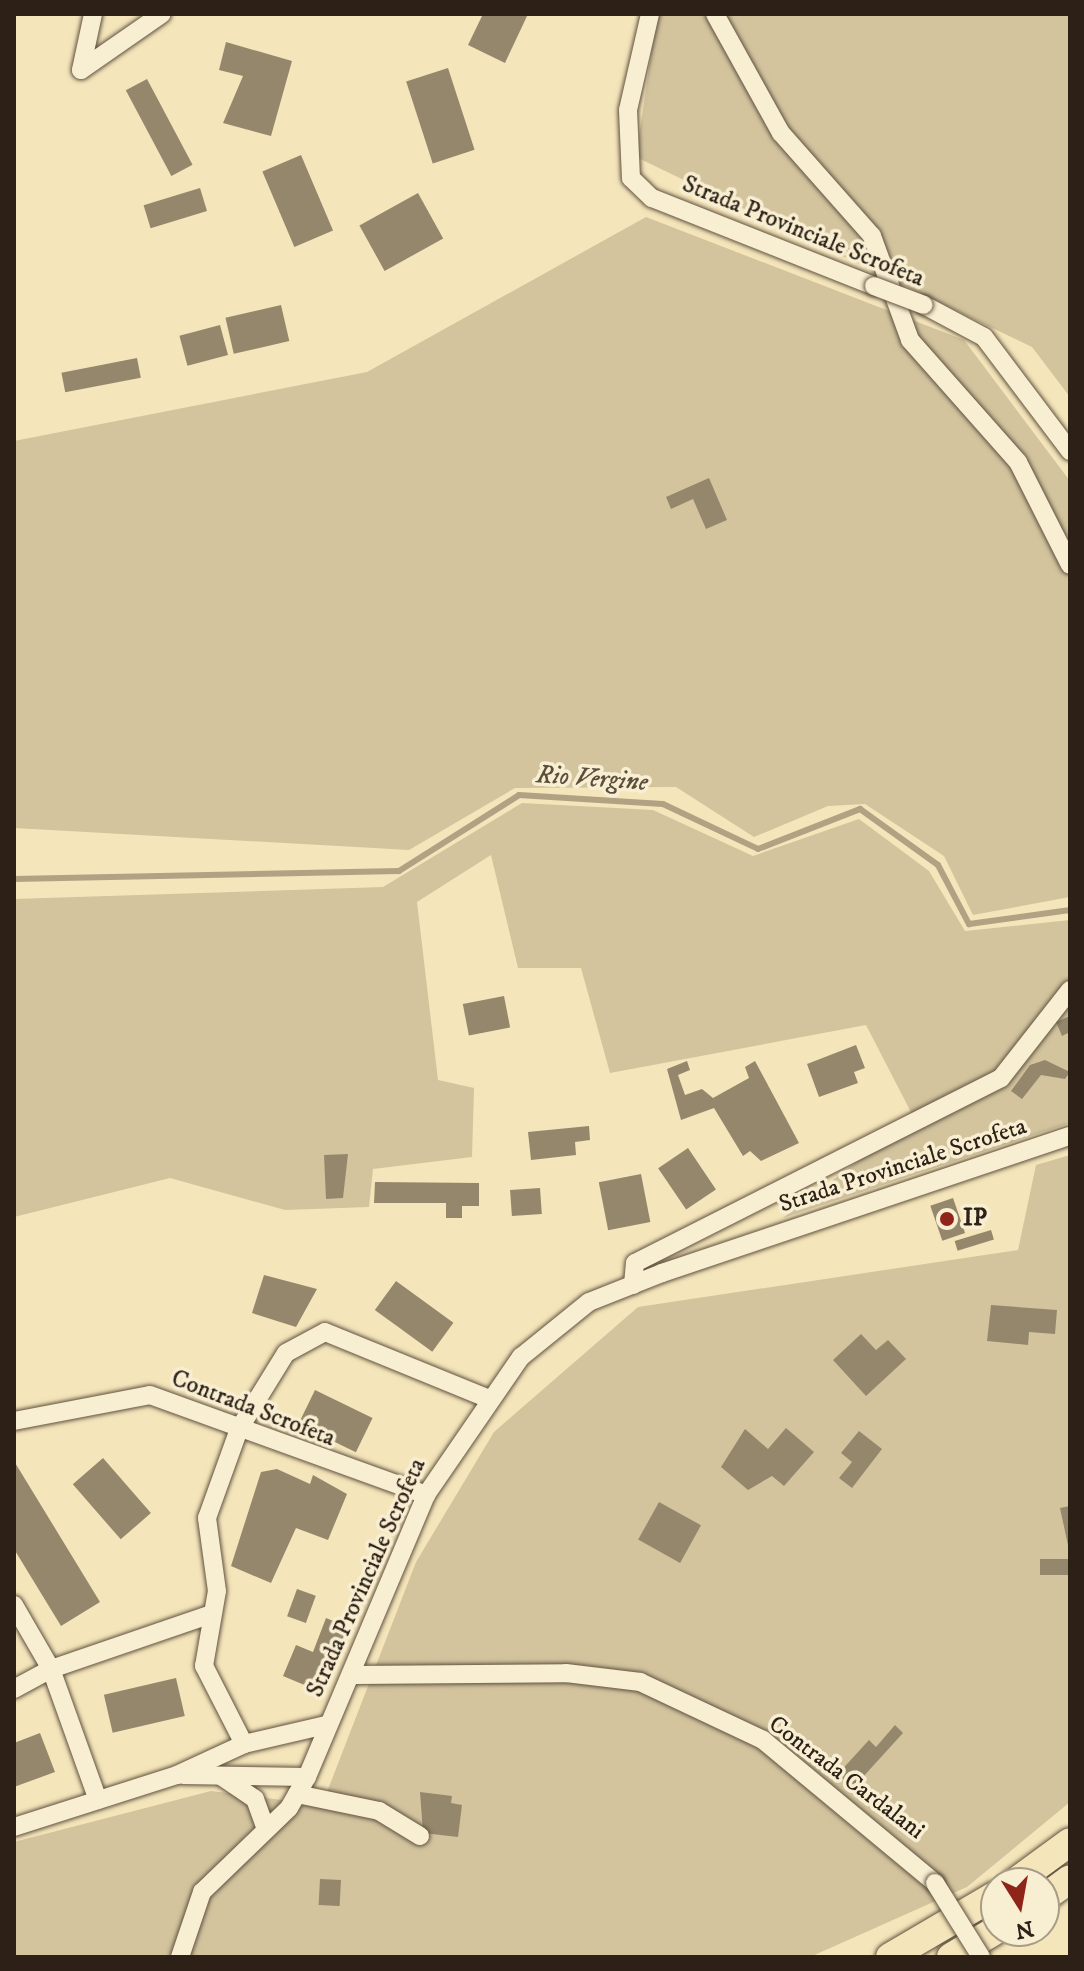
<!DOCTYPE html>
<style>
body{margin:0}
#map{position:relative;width:1084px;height:1971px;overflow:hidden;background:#f5e5ba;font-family:"IM FELL DW Pica",serif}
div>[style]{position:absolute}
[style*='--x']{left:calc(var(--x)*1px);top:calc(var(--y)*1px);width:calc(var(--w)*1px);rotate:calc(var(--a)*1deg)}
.green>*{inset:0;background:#d3c49e}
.stream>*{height:6px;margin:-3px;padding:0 3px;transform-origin:3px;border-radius:3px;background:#b1a283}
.building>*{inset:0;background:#95876c;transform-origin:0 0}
.roads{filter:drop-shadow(0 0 2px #5f5240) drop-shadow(0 0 2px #5f5240)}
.minor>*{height:18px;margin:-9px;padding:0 9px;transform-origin:9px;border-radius:9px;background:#f8eed2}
.highway>*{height:28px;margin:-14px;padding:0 14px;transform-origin:14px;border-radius:14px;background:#f5e5ba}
.bridges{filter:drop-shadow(0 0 2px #5f5240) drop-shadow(0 0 2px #5f5240)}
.minor-bridge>*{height:18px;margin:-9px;padding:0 9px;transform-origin:9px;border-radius:9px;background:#f8eed2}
.dots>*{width:22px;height:22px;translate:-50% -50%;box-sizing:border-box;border:4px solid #f8eed2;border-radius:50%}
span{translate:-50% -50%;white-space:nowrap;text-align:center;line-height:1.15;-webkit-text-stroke:7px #f8eed2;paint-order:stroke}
.street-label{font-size:24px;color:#2d2117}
.poi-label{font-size:24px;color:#2d2117;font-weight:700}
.left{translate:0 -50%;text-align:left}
.water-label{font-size:26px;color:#5b4e3d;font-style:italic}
.frame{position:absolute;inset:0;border:16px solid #2d2117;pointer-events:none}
.north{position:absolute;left:980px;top:1867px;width:80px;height:80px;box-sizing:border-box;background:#f8eed2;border:2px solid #a79c87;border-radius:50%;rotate:169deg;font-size:22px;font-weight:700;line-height:32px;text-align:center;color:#2d2117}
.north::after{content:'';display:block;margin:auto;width:28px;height:36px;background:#8f2418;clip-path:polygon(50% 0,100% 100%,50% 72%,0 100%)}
</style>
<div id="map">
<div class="green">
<div style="clip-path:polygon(657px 14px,1070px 14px,1070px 397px,1032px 347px,636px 157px)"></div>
<div style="clip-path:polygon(646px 217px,964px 340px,1070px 481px,1070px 897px,973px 915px,944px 856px,865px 804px,828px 806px,754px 837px,676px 787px,515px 788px,409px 850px,14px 828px,14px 441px,367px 372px)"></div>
<div style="clip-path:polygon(522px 803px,653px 810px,753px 856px,859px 819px,929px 871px,965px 931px,1070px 920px,1070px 1123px,783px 1218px,914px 1118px,866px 1025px,610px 1073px,581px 968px,518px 968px,491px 855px,417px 902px,438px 1080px,474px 1088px,472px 1157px,373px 1169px,369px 1207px,285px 1210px,170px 1178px,14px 1217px,14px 899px,383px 887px)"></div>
<div style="clip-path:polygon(1070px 1155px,1070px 1802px,967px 1887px,810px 1957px,14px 1957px,14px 1842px,211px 1791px,322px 1805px,416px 1562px,494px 1432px,638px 1307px,1018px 1250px,1036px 1165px)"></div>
</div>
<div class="stream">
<div style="--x:14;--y:879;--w:385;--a:-1.2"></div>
<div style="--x:399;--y:871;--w:142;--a:-32.3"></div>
<div style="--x:519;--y:795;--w:144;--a:3.6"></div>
<div style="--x:663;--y:804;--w:105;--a:25.3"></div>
<div style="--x:758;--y:849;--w:110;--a:-21.4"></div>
<div style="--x:860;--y:809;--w:96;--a:35.7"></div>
<div style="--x:938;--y:865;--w:67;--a:62.3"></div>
<div style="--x:969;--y:924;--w:102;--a:-7.9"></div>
</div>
<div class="building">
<div style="clip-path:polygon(483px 14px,528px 14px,505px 63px,468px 45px)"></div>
<div style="clip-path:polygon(226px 42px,292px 61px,271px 136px,223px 123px,243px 76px,219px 70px)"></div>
<div style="left:448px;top:68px;width:86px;height:44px;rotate:72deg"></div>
<div style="left:147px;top:79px;width:97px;height:24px;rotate:62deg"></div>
<div style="left:301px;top:155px;width:82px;height:42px;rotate:67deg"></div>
<div style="left:200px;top:188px;width:24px;height:59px;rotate:73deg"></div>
<div style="left:418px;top:193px;width:52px;height:67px;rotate:61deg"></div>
<div style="left:281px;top:305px;width:37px;height:57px;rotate:77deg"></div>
<div style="left:220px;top:325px;width:31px;height:42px;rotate:75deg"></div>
<div style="left:137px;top:358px;width:20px;height:77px;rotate:79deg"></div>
<div style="clip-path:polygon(709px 478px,727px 520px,706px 529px,693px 499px,671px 509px,666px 497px)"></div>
<div style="left:504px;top:996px;width:32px;height:42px;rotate:79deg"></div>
<div style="clip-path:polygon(1070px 1016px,1070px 1032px,1062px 1036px,1056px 1022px)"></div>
<div style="clip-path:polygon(856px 1045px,865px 1068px,854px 1072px,858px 1083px,819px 1097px,807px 1064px)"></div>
<div style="clip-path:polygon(1045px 1060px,1070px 1072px,1065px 1079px,1041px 1075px,1022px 1099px,1011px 1091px,1030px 1065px)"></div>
<div style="clip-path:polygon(687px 1061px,690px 1070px,678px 1075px,685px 1095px,702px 1089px,713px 1098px,749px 1078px,745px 1067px,755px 1061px,799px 1143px,761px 1161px,750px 1151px,743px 1156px,714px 1108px,681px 1120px,667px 1069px)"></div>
<div style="clip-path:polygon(589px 1126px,590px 1140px,575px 1142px,576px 1155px,531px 1160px,528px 1132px)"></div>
<div style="left:688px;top:1148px;width:50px;height:36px;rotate:56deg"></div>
<div style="clip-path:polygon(348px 1154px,343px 1198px,326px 1199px,324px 1155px)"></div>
<div style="left:641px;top:1174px;width:49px;height:43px;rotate:79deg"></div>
<div style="clip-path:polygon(375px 1182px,479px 1183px,479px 1206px,462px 1206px,462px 1218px,446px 1218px,446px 1203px,374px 1203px)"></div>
<div style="left:540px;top:1188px;width:26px;height:30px;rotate:86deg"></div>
<div style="left:953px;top:1198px;width:37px;height:24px;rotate:71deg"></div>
<div style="left:991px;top:1230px;width:10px;height:38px;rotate:73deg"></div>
<div style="clip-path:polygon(264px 1275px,317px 1289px,296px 1327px,252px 1313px)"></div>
<div style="left:396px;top:1281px;width:71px;height:36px;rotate:36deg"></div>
<div style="clip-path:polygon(991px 1305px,1057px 1310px,1055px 1334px,1029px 1332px,1028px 1345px,987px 1341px)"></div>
<div style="clip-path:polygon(861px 1334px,876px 1350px,888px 1340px,906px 1359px,866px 1396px,833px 1360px)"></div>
<div style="left:315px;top:1390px;width:64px;height:38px;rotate:26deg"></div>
<div style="clip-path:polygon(786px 1428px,814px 1452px,784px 1486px,772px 1476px,748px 1490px,721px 1467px,745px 1429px,768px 1449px)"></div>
<div style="clip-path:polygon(859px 1431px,882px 1449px,852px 1488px,839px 1478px,852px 1462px,841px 1453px)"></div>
<div style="left:103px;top:1458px;width:73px;height:40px;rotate:49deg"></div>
<div style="clip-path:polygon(14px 1461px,100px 1602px,61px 1626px,14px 1549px)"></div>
<div style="clip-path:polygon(277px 1469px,310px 1484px,313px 1475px,347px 1494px,328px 1540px,296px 1528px,271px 1583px,231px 1566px,261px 1472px)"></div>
<div style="left:659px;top:1502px;width:48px;height:43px;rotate:29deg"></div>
<div style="clip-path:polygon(1070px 1506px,1070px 1550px,1069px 1550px,1060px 1508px)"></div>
<div style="left:1070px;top:1559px;width:16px;height:30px;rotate:90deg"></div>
<div style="left:297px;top:1589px;width:20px;height:29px;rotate:20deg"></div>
<div style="clip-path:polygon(326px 1618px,348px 1627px,321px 1692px,283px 1676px,296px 1645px,313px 1652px)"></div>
<div style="left:176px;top:1678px;width:39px;height:74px;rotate:77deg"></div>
<div style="clip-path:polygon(895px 1725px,903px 1733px,852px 1789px,837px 1775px,869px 1740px,876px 1747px)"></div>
<div style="clip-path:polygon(40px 1733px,55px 1772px,14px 1787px,14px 1743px)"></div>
<div style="clip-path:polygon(420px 1792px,452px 1796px,451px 1803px,462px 1805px,458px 1837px,423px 1833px)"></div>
<div style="left:320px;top:1879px;width:21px;height:26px;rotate:3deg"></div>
</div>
<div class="roads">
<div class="minor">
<div style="--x:650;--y:14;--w:98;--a:102.9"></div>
<div style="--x:628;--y:110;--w:68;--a:87.5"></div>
<div style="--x:631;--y:178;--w:29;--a:44"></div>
<div style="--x:652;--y:198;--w:239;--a:21.6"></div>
<div style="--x:715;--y:14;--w:136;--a:61"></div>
<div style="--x:781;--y:133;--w:137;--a:48.5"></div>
<div style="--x:872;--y:236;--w:111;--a:69.9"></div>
<div style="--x:910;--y:340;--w:163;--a:48.5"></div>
<div style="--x:1018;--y:462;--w:115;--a:63.2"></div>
<div style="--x:81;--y:70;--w:98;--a:-34.7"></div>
<div style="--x:81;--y:70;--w:57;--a:-77.9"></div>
<div style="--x:924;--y:305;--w:68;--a:28.1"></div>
<div style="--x:984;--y:337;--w:143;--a:53"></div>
<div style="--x:633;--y:1285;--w:22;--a:-85"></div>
<div style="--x:635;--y:1263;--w:410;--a:-26.8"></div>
<div style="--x:1001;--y:1078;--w:112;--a:-51.9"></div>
<div style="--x:14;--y:1421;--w:138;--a:-10.8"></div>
<div style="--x:150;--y:1395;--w:294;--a:19.9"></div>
<div style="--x:14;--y:1605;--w:74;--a:60"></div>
<div style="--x:51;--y:1669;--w:139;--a:70.3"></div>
<div style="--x:355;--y:1675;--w:211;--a:-0.5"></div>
<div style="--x:566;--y:1673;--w:75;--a:6.9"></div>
<div style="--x:640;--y:1682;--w:136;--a:25.2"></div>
<div style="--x:763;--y:1740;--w:224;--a:39.7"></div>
<div style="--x:14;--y:1689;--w:42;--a:-28.4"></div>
<div style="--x:51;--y:1669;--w:170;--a:-18.9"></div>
<div style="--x:244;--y:1744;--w:88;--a:-117.1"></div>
<div style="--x:204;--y:1666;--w:76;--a:-80.2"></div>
<div style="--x:217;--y:1591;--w:74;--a:-97.8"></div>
<div style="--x:207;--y:1518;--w:95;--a:-70.2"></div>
<div style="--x:239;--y:1429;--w:89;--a:-58.3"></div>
<div style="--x:286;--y:1353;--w:44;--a:-28.3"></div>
<div style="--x:325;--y:1332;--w:177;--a:22.2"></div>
<div style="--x:183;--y:1775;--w:124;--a:0.9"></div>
<div style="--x:221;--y:1776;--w:41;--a:34.1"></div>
<div style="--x:255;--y:1799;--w:32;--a:70"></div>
<div style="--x:297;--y:1794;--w:84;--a:11.7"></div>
<div style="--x:379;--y:1811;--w:48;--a:31.4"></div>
<div style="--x:14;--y:1827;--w:171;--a:-17.7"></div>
<div style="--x:177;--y:1775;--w:74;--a:-24.8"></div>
<div style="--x:244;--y:1744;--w:84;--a:-13"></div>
<div style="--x:180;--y:1957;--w:69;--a:-71.3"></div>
<div style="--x:202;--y:1892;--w:121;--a:-44"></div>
<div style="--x:289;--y:1808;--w:36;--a:-60"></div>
<div style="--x:307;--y:1777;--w:306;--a:-67.1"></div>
<div style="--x:426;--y:1495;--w:168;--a:-55.5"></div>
<div style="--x:521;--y:1357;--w:87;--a:-39"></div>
<div style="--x:589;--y:1302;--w:79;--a:-21.7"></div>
<div style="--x:662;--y:1273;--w:430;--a:-18.6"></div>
</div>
<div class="highway">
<div style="--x:1014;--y:1883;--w:69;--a:-36.2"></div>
<div style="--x:1044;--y:1898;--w:32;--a:-36"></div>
<div style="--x:890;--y:1957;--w:123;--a:-30.3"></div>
<div style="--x:951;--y:1957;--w:52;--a:-31"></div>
</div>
</div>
<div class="bridges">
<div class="minor-bridge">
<div style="--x:874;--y:286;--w:53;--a:20.8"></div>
<div style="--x:935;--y:1883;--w:87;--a:58.1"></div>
</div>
</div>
<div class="dots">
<div style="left:947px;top:1219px;background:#8f2418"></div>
</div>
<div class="street-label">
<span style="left:803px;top:232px;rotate:22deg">Strada Provinciale Scrofeta</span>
<span style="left:903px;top:1166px;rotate:-18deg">Strada Provinciale Scrofeta</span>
<span style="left:253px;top:1409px;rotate:21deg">Contrada Scrofeta</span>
<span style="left:367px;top:1578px;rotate:-66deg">Strada Provinciale Scrofeta</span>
<span style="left:846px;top:1778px;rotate:37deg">Contrada Cardalani</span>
</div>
<div class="poi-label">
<span class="left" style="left:963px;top:1219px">IP</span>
</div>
<div class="water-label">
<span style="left:592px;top:779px;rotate:4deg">Rio Vergine</span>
</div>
<div class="frame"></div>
<div class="north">N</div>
</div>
